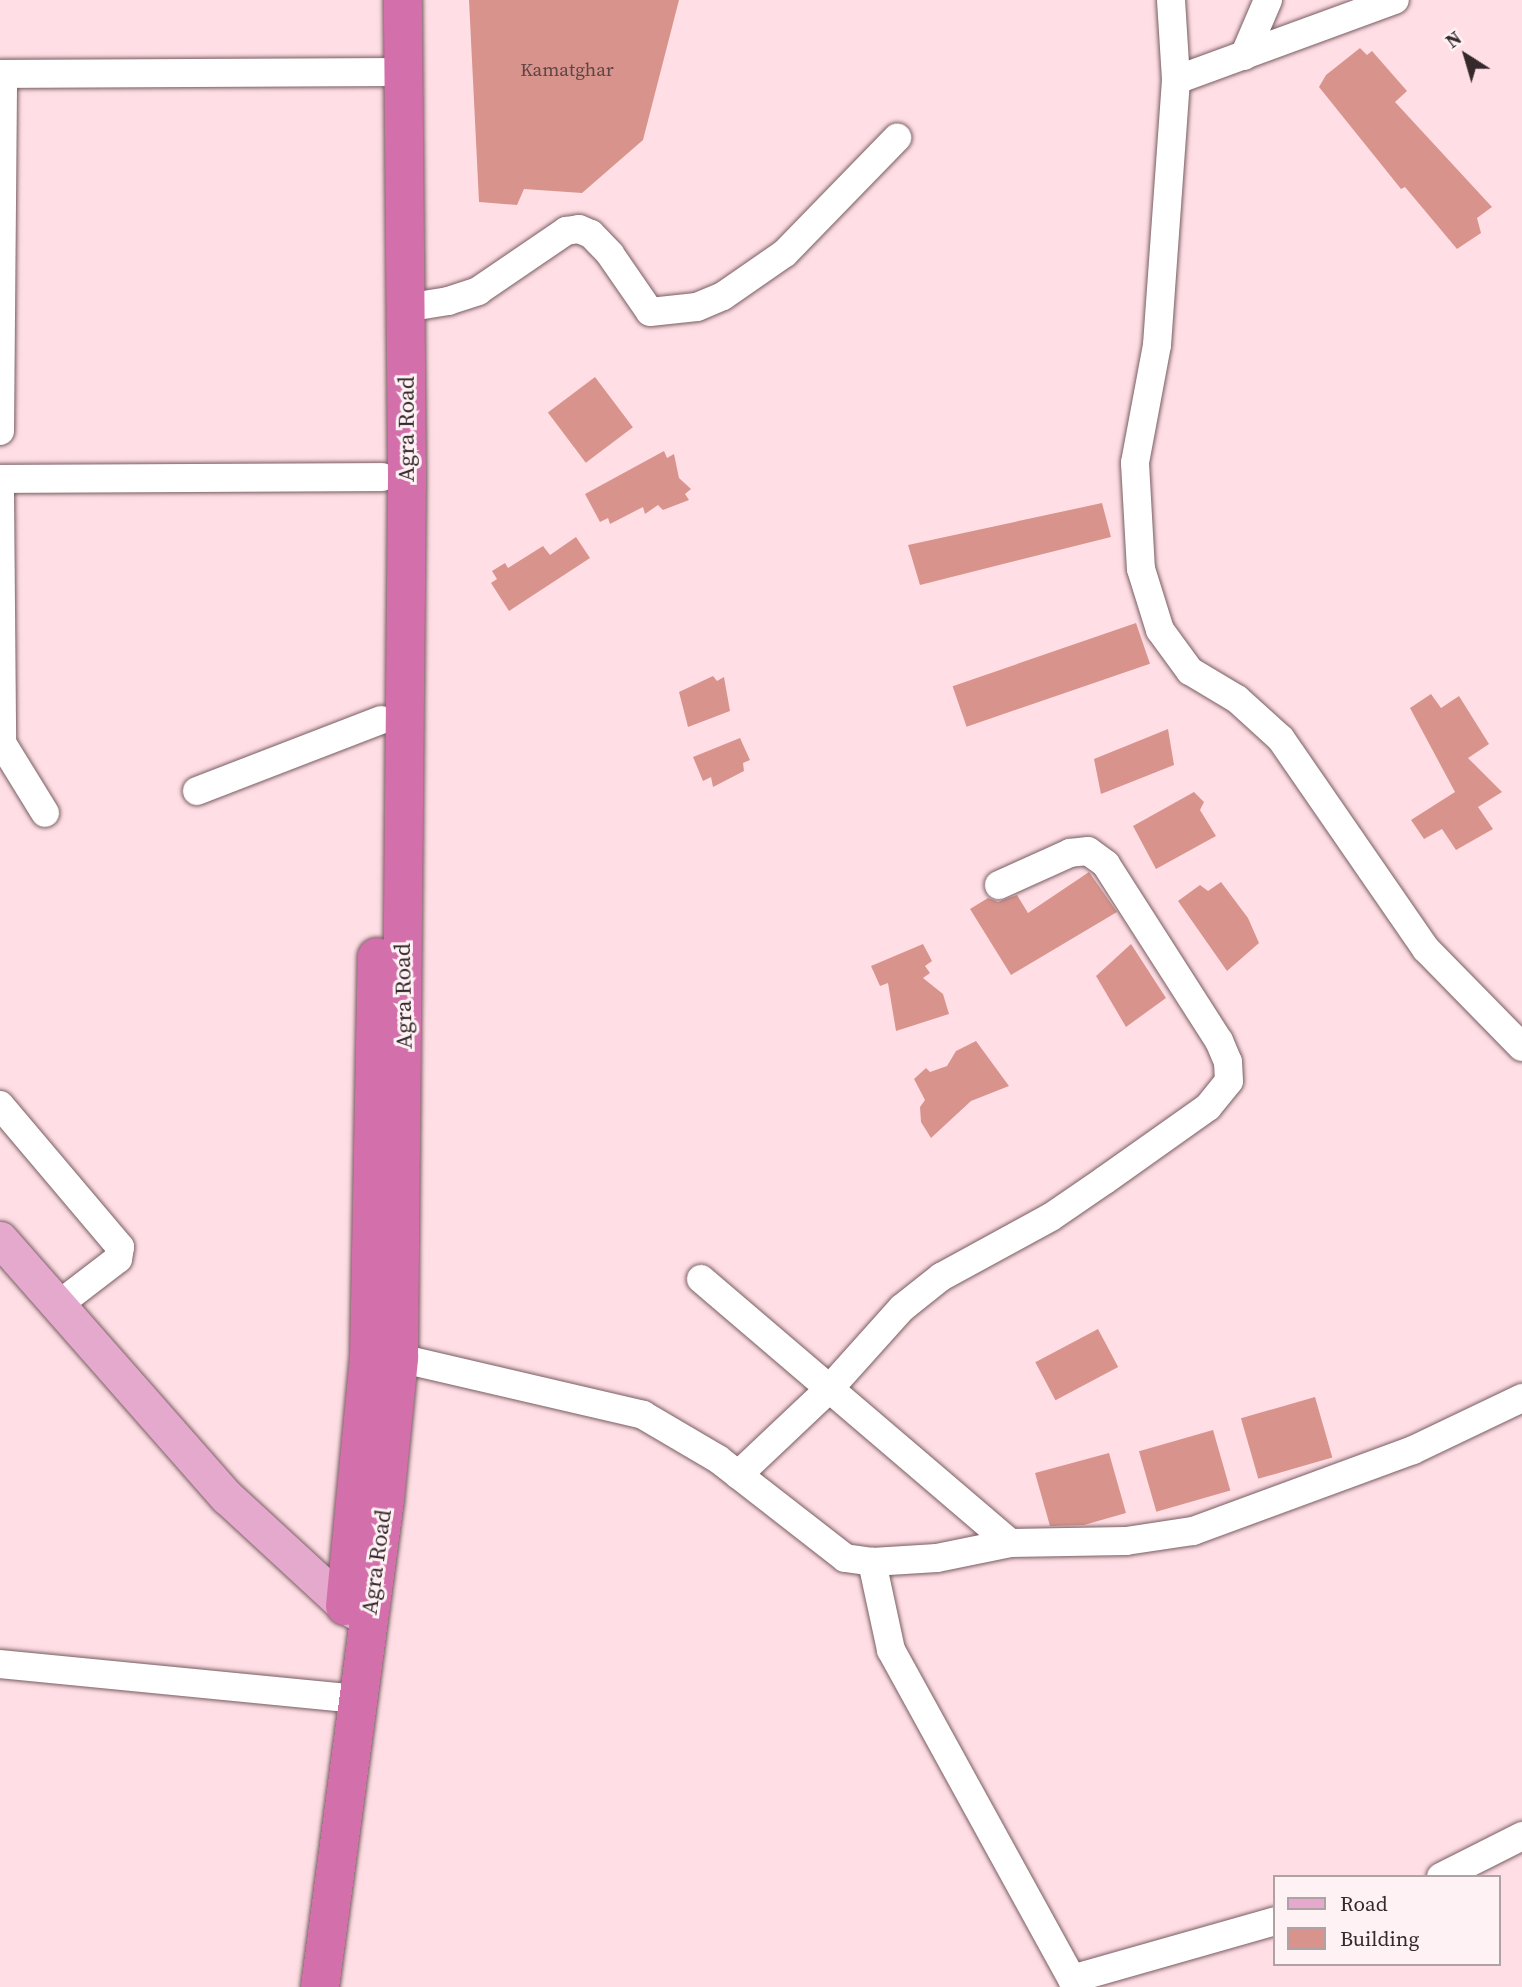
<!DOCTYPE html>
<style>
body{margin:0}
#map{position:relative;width:1522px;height:1987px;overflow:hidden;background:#ffdfe5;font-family:"Source Serif 4",serif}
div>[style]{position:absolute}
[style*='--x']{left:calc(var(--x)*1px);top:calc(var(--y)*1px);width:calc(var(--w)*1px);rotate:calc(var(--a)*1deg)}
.building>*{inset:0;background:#d8948c;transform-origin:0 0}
.roads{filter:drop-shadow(0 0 2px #785d62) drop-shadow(0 0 2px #785d62)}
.minor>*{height:28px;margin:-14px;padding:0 14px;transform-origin:14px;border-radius:14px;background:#fff}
.major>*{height:35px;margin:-17.5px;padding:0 17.5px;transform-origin:17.5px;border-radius:17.5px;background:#e5a9cd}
.highway>*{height:38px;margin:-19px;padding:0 19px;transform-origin:19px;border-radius:19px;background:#d370ab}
span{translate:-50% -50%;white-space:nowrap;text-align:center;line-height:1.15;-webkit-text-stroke:6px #fff2f4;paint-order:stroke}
.number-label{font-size:19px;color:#5e4444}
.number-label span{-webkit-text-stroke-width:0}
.street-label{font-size:23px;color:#35292c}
.legend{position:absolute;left:1273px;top:1875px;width:228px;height:91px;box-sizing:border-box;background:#fff2f4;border:2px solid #aea2a4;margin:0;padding:9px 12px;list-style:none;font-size:21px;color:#35292c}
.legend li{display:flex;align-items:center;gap:14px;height:35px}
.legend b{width:35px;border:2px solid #aea2a4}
.north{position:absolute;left:1431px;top:21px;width:70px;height:70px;-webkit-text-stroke:5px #fff2f4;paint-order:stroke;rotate:323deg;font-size:19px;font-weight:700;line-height:28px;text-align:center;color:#35292c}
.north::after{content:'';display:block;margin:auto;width:24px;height:32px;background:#35292c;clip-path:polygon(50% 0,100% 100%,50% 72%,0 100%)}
</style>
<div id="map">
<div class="building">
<div style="clip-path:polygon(469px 0,679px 0,643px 140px,582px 193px,524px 189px,517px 205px,479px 202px)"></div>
<div style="clip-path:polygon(1360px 48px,1367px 55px,1372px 51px,1407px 91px,1395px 102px,1492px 207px,1477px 218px,1481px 233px,1457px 249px,1405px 187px,1401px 189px,1319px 87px,1326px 75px)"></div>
<div style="left:595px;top:377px;width:63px;height:59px;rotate:53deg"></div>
<div style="clip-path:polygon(664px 451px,667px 458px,674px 454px,679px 478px,691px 489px,685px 494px,689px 500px,663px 510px,658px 505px,645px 514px,643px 507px,610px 524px,608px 518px,600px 522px,585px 494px)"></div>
<div style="clip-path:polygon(1102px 503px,1111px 537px,920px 585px,908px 545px)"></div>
<div style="clip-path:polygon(576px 537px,590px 558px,509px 611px,491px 583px,497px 579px,492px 571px,505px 563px,508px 568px,543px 546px,550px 555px)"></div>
<div style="left:1136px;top:623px;width:43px;height:194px;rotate:71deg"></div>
<div style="clip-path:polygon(713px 676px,717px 681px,724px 677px,730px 711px,688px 727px,679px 692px)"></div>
<div style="clip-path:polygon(1431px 694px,1441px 708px,1459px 696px,1489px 744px,1468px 758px,1502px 792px,1478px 807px,1493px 829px,1456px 850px,1442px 829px,1424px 839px,1411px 820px,1455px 792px,1410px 708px)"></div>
<div style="clip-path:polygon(1168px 729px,1174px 765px,1101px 794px,1094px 759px)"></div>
<div style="clip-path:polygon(740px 738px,750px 760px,743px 763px,744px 771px,713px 787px,711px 777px,703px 781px,693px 757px)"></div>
<div style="clip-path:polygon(1194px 792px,1204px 802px,1200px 810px,1216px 836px,1156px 869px,1133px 826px)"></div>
<div style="clip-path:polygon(1089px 872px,1117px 912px,1011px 975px,970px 909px,988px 898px,998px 902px,1017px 895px,1028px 913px)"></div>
<div style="clip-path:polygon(1221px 882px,1248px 918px,1259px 943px,1227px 971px,1178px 901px,1200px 885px,1208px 891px)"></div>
<div style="clip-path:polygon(923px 944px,932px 961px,925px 966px,930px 973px,923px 978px,943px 994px,949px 1014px,896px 1031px,888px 983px,880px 986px,871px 966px)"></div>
<div style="clip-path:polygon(1131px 944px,1166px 998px,1126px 1027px,1096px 976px)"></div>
<div style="clip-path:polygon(976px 1041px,1009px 1086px,971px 1101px,931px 1138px,921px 1122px,920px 1107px,925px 1100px,914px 1079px,926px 1068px,930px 1072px,947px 1066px,956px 1051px)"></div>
<div style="left:1098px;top:1329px;width:43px;height:71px;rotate:62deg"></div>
<div style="left:1315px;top:1397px;width:63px;height:77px;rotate:74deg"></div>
<div style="left:1213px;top:1430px;width:63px;height:77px;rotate:74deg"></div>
<div style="clip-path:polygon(1109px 1453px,1126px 1513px,1084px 1525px,1050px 1526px,1035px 1473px)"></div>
</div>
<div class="roads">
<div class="minor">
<div style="--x:1171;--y:0;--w:80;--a:86.4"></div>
<div style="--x:1176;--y:80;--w:266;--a:94.1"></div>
<div style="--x:1157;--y:345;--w:120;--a:100.6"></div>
<div style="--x:1135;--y:463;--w:106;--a:86.8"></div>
<div style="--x:1141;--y:569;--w:64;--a:72.7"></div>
<div style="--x:1160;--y:630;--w:51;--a:53.8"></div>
<div style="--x:1190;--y:671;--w:55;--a:30.8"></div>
<div style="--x:1237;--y:699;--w:59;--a:42.3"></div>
<div style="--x:1281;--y:739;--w:255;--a:55.4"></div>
<div style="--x:1426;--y:949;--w:137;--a:45.6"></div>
<div style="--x:1244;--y:56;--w:61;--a:-66.8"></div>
<div style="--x:0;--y:74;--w:383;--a:-0.3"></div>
<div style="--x:1176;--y:80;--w:233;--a:-20.1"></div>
<div style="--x:405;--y:308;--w:44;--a:-9.2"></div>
<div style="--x:448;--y:301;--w:32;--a:-18"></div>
<div style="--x:478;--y:291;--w:107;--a:-34.3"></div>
<div style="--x:566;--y:231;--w:13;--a:-9"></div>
<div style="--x:579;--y:229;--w:13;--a:23"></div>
<div style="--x:591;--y:234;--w:28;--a:46"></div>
<div style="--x:610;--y:254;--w:70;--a:55.4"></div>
<div style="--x:650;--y:312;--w:47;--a:-6.1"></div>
<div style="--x:697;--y:307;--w:28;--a:-23"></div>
<div style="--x:723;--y:296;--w:75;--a:-34.7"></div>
<div style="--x:785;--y:253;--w:161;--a:-45.8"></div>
<div style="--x:0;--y:431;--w:357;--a:-89.5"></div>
<div style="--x:0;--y:479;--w:382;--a:-0.3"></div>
<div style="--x:0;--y:493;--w:250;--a:89.5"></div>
<div style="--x:2;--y:743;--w:82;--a:58.4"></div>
<div style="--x:197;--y:791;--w:197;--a:-21.1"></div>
<div style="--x:0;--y:1105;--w:186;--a:49.8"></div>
<div style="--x:120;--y:1247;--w:12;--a:99"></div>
<div style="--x:118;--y:1259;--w:76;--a:142.5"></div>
<div style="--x:701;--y:1279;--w:406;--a:40.5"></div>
<div style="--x:383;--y:1358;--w:16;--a:0"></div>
<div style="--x:399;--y:1358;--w:251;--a:13.1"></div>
<div style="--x:643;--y:1415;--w:87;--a:30.4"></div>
<div style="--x:718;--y:1459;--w:161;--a:37.9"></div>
<div style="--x:845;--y:1558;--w:27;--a:8"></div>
<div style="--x:872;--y:1562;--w:65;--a:-3.5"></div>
<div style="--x:937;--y:1558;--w:75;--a:-11.6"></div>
<div style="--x:1010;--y:1543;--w:116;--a:-1"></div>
<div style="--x:1126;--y:1541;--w:68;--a:-8.5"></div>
<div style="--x:1193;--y:1531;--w:234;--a:-20.2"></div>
<div style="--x:1413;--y:1450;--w:121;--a:-25.5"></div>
<div style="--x:738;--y:1475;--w:128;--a:-43.4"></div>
<div style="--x:831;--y:1387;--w:106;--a:-48.1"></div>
<div style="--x:902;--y:1308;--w:50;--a:-38.5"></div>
<div style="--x:941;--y:1277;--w:125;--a:-28.6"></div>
<div style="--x:1051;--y:1217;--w:65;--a:-34.4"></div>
<div style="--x:1105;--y:1180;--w:126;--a:-35.3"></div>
<div style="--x:1208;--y:1107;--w:33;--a:-51"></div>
<div style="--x:1229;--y:1081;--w:19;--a:-93"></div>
<div style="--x:1228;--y:1062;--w:23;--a:-113"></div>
<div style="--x:1219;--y:1041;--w:210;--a:-122.6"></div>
<div style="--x:1106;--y:864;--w:22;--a:-144"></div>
<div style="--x:1088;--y:851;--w:18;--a:174"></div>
<div style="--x:1070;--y:853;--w:78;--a:155.7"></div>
<div style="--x:872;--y:1562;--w:90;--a:77.8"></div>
<div style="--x:891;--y:1650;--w:376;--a:61.2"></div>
<div style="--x:1072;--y:1979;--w:211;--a:-15.9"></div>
<div style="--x:0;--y:1664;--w:358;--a:5.6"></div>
<div style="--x:1441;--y:1877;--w:91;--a:-26.8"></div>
</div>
<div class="major">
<div style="--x:0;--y:1239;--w:344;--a:48.7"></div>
<div style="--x:227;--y:1497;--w:161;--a:42.7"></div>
<div style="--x:345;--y:1606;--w:23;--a:29"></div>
</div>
<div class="highway">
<div style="--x:345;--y:1606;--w:249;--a:-84.5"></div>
<div style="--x:369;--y:1358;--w:401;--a:-88.9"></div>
<div style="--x:320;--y:1987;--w:492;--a:-82.4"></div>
<div style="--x:385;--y:1499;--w:142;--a:-84.3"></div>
<div style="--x:399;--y:1358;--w:881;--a:-89.48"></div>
<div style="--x:407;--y:477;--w:477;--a:-90.5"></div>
</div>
</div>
<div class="number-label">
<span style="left:567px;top:70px">Kamatghar</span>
</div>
<div class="street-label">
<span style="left:406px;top:429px;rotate:-90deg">Agra Road</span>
<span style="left:403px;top:996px;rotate:-91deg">Agra Road</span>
<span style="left:376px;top:1562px;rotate:-82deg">Agra Road</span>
</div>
<ul class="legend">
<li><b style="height:9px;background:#e5a9cd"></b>Road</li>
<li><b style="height:19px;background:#d8948c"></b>Building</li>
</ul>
<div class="north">N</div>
</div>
